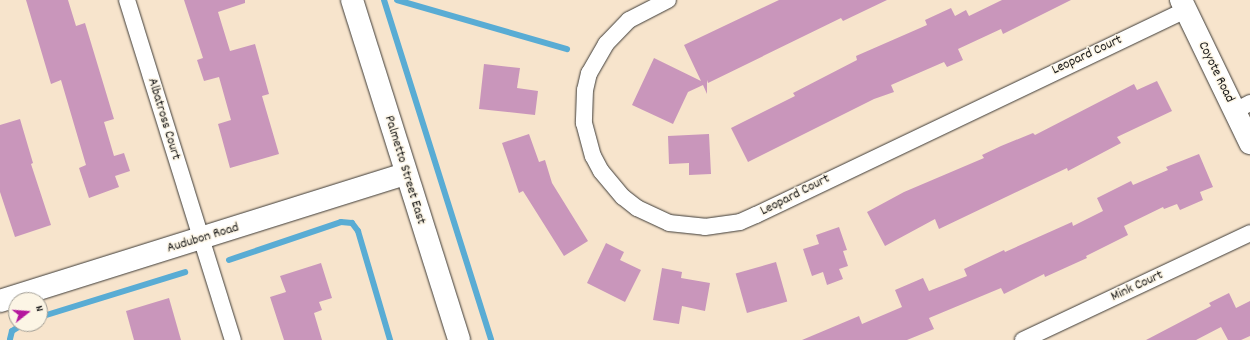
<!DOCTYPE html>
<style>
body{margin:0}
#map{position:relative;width:1250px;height:340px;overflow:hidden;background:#f7e4cc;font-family:Dekko,sans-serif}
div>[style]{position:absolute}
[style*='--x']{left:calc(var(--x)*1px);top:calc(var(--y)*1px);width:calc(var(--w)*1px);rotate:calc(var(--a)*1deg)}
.stream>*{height:6px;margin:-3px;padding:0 3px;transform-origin:3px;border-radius:3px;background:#59acd4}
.building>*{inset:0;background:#c996bb;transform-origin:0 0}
.roads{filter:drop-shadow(0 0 1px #3d3a36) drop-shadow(0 0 1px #3d3a36)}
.street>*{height:16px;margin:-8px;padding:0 8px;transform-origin:8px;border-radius:8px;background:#fff}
.secondary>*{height:22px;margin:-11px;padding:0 11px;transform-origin:11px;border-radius:11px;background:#fff}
span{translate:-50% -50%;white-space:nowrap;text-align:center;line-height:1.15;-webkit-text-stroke:3px #fcf5e5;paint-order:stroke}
.street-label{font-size:14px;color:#1c1c1c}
.north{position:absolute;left:8px;top:292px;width:40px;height:40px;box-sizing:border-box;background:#fcf5e5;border:1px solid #a29e95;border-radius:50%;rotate:73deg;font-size:11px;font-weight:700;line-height:16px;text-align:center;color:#1c1c1c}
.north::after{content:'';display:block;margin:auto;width:14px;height:18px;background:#b5179e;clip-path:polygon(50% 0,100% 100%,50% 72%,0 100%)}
</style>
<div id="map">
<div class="stream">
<div style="--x:384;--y:0;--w:356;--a:72.5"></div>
<div style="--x:397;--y:0;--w:177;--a:16.1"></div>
<div style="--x:229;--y:260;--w:118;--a:-18.7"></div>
<div style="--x:341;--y:222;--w:11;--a:5"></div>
<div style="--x:352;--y:223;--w:10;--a:53"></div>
<div style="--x:358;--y:231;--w:114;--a:73.6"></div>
<div style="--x:40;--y:317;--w:152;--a:-17.2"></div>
<div style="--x:10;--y:339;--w:8;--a:-76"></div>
<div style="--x:12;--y:331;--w:13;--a:-32"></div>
</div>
<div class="building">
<div style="clip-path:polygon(26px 0,68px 0,76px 26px,85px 23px,114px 119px,104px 122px,114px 156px,124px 153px,130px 171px,115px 176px,119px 187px,89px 198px,79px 168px,86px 165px,61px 80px,51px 84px)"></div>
<div style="clip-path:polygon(184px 0,245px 0,245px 3px,218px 12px,230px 51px,255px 44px,269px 94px,262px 96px,279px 154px,230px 168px,218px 124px,231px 120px,219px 77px,204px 81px,197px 60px,203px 58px)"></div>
<div style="clip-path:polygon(779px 0,887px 0,843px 21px,841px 18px,708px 83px,707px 80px,707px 94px,703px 85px,688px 92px,673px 124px,632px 105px,654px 58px,701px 81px,684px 45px)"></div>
<div style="clip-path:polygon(1002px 0,1071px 0,1003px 34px,1001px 29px,958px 49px,963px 60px,947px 67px,944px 62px,891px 85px,894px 92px,874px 99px,748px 162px,731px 128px,795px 96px,793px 93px,857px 60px,856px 56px,927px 25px,925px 20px,951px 8px,955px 16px,966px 10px,969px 16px)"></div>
<div style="clip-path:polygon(484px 64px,520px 68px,517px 88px,538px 91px,535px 115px,479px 109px)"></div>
<div style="clip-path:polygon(1157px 81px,1172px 111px,1117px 137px,1121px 143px,1068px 171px,1067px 168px,939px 229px,935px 219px,885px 246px,867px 212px,904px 192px,984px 158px,982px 155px,1001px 146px,1033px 133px,1035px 135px,1134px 84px,1137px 90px)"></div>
<div style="clip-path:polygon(20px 119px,33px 163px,31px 164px,51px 225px,15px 237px,0 192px,0 125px)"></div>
<div style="clip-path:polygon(529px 134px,539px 162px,545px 160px,552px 183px,588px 241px,564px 256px,523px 191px,519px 193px,502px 143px)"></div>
<div style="clip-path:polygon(709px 134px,711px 174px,689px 175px,689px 163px,669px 164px,668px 136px)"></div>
<div style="clip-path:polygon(1199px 154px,1213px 187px,1200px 192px,1203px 200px,1180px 210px,1177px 204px,1164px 209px,1163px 207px,1124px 226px,1128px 235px,1086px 256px,1087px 258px,1045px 277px,1044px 274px,1004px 294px,1001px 288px,929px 318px,934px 329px,907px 340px,802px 340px,859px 316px,862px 324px,902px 307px,895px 290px,923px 278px,929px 291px,967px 276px,964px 269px,1004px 250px,1005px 252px,1072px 222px,1073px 226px,1103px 211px,1097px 198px,1131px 181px,1133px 185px,1168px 170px,1166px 167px)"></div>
<div style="clip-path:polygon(839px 227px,847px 250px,843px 251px,848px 266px,839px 269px,843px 279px,827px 285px,823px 272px,812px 276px,803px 249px,819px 244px,816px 235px)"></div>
<div style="clip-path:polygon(606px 243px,624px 252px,620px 260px,641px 270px,625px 302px,587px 283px)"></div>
<div style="left:776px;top:262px;width:41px;height:42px;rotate:74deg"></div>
<div style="clip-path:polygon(321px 263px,332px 298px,319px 302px,322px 310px,314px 313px,322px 340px,284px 340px,270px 297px,286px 292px,280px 276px)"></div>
<div style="clip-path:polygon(662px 268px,682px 272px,681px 278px,710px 283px,705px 311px,682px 306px,679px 324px,653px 320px)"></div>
<div style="clip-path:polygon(1229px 293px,1236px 308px,1250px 301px,1250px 336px,1241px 340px,1228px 340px,1221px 327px,1196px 340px,1146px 340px,1211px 306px,1209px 303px)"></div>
<div style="clip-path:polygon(169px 298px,181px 340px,134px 340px,126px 311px)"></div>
</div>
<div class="roads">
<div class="street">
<div style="--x:127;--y:0;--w:356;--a:72.7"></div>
<div style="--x:668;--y:0;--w:44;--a:152.9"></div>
<div style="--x:629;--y:20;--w:33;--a:134"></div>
<div style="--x:606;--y:44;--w:34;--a:120"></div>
<div style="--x:589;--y:73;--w:17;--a:103"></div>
<div style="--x:585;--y:90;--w:33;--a:92"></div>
<div style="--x:584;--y:123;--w:34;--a:75"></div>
<div style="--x:593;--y:156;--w:17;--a:62"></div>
<div style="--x:601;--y:171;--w:34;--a:50"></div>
<div style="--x:623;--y:197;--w:18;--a:38"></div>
<div style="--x:637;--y:208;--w:35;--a:25"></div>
<div style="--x:669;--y:223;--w:36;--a:6"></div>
<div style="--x:705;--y:227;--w:35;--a:-8"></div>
<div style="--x:740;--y:222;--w:17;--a:-24"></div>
<div style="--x:756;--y:215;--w:476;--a:-25.5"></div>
<div style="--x:1235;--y:111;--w:17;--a:-28"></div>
<div style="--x:1023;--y:340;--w:251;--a:-25.2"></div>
</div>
<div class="secondary">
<div style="--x:352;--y:0;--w:356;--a:72.5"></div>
<div style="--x:1181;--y:0;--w:159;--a:64.2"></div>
<div style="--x:0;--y:301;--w:425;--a:-17.4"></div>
</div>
</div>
<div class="street-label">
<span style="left:1087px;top:55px;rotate:-25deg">Leopard Court</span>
<span style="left:1216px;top:72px;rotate:64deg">Coyote Road</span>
<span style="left:164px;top:119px;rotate:73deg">Albatross Court</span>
<span style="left:405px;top:170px;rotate:73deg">Palmetto Street East</span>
<span style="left:795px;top:195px;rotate:-27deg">Leopard Court</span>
<span style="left:203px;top:238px;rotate:-17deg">Audubon Road</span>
<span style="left:1137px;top:286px;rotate:-25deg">Mink Court</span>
</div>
<div class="north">N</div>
</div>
